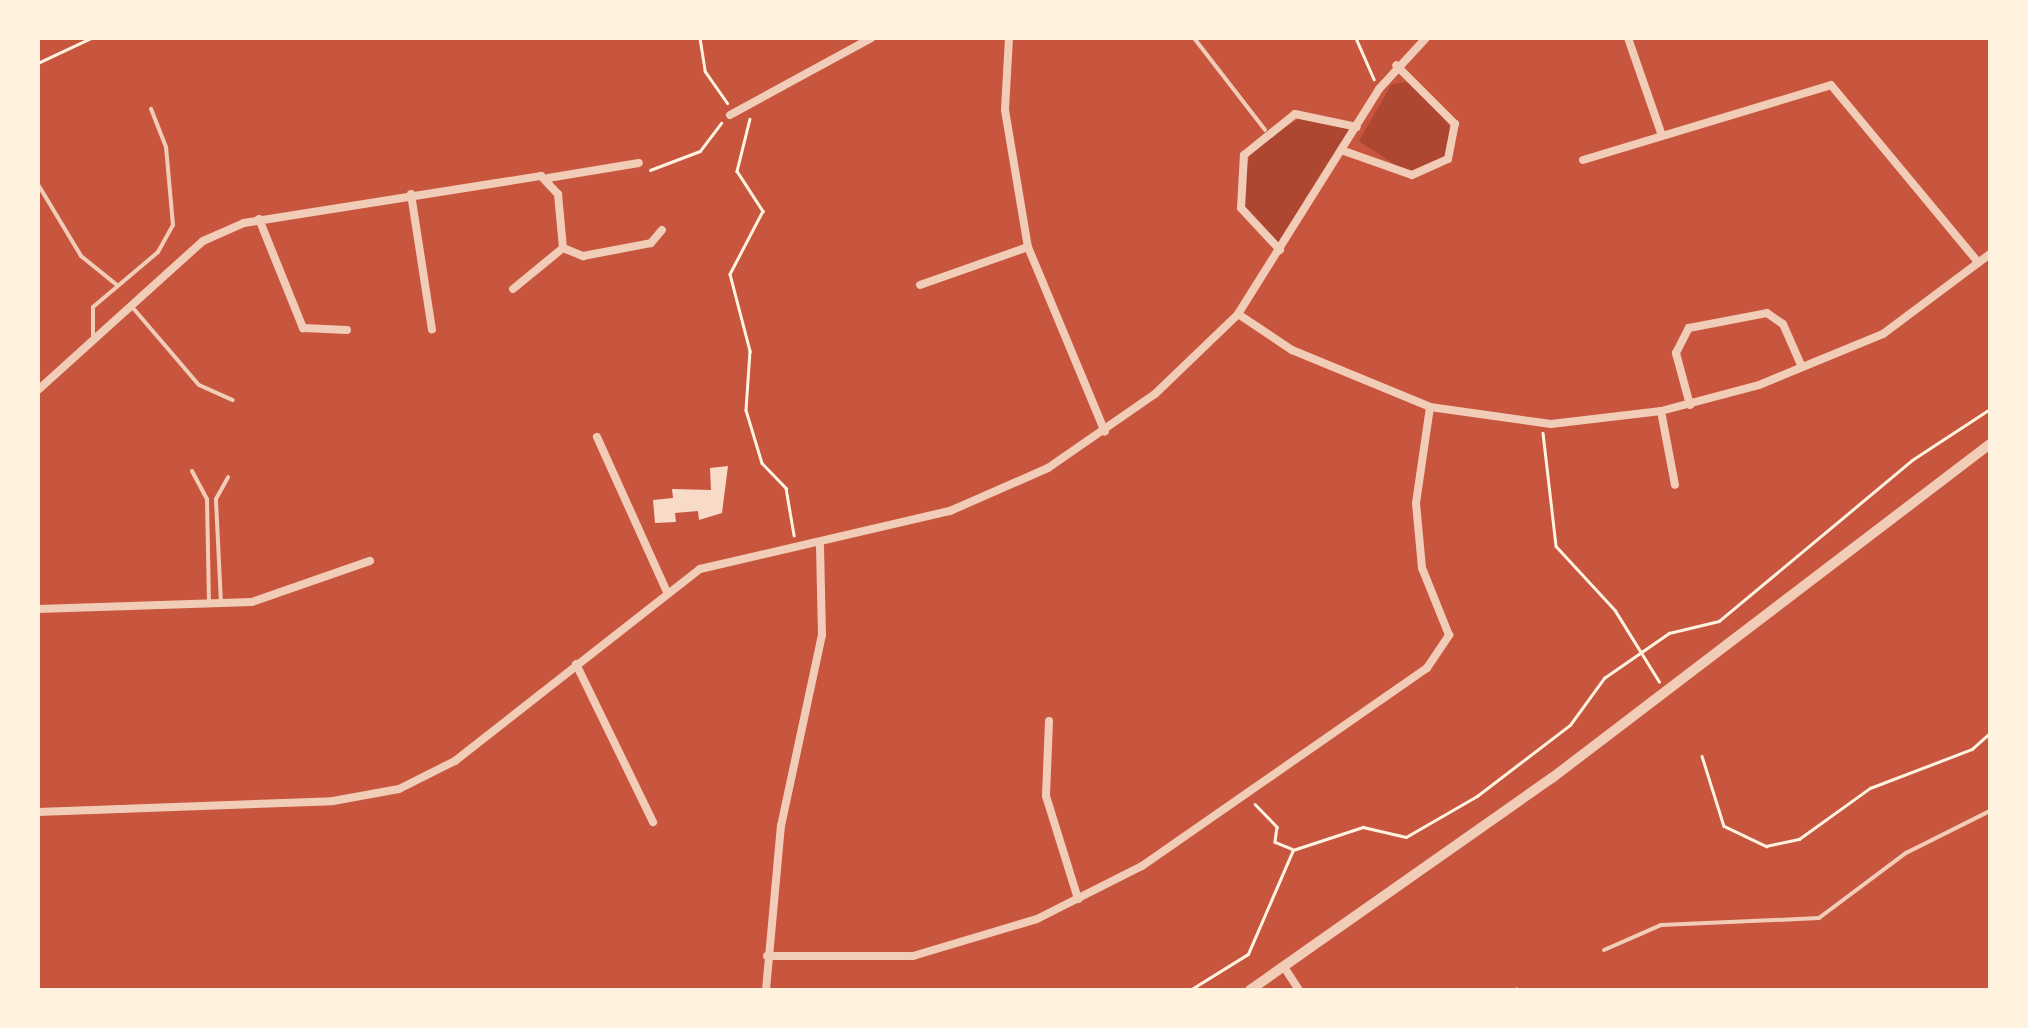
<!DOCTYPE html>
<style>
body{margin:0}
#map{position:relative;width:2028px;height:1028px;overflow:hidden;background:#c8553d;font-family:"Varela Round",sans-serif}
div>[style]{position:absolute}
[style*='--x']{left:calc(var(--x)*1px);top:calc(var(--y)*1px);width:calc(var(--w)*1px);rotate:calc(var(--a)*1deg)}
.green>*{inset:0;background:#ae4732}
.building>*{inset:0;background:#f7dbc8}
.path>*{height:2.5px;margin:-1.25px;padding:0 1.25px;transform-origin:1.25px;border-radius:1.25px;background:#fff3e0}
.service>*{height:4px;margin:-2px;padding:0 2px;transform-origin:2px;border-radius:2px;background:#f1ccb7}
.minor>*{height:8px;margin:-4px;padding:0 4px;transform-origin:4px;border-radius:4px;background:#f1ccb7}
.tertiary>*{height:10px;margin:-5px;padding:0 5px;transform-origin:5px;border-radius:5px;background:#f1ccb7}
span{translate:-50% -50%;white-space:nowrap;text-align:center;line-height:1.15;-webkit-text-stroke:8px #fff3e0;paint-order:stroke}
.frame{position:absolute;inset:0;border:40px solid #fff3e0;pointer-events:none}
</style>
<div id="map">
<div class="green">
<div style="clip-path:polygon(1413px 80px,1457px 136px,1445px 162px,1409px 174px,1359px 141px,1391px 85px)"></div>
<div style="clip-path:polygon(1309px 113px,1354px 132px,1279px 247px,1245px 215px,1244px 176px,1252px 148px)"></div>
</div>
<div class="building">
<div style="clip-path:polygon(728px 466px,722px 513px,699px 520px,698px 511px,675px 513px,676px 522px,655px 523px,653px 500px,673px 498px,672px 489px,711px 490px,710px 468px)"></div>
</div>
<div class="path">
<div style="--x:700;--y:38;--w:33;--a:81"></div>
<div style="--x:705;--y:71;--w:39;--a:55"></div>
<div style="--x:1356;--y:38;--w:45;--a:66.3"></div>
<div style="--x:38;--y:63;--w:59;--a:-25.3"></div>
<div style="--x:750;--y:119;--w:54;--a:104"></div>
<div style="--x:737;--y:171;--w:48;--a:57"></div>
<div style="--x:763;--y:211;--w:71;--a:117.6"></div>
<div style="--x:730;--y:274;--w:80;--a:75.4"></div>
<div style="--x:750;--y:351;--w:59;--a:93.9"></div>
<div style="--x:746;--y:410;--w:55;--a:73.2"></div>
<div style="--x:762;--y:463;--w:35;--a:46"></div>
<div style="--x:786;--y:488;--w:48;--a:80.3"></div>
<div style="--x:650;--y:170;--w:53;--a:-20.8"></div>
<div style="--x:700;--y:151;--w:35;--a:-53"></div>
<div style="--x:1543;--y:433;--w:114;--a:83.4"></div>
<div style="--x:1556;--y:546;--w:87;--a:47.3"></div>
<div style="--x:1615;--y:610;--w:84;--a:58.2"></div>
<div style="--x:1702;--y:756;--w:73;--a:72.6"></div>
<div style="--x:1724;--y:826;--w:47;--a:25.5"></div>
<div style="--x:1766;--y:846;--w:34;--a:-12"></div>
<div style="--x:1799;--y:839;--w:87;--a:-35.7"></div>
<div style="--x:1870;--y:788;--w:109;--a:-20.9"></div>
<div style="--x:1972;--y:749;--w:24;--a:-42"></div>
<div style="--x:1255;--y:804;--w:32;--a:46"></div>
<div style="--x:1277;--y:827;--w:15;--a:98"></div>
<div style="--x:1275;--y:842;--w:18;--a:22"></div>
<div style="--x:1190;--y:990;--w:68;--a:-31.8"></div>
<div style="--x:1248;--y:954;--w:113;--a:-66.6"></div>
<div style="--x:1293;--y:850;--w:74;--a:-18.2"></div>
<div style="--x:1363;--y:827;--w:44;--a:13.1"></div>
<div style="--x:1406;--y:837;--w:82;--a:-30"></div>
<div style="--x:1477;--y:796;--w:117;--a:-37.4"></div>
<div style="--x:1570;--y:725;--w:58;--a:-54.1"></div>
<div style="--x:1604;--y:678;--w:79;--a:-34.7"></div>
<div style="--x:1669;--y:633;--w:51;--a:-13.5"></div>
<div style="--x:1719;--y:621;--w:251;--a:-39.8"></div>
<div style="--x:1912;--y:460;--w:93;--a:-33.2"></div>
</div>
<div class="service">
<div style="--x:1194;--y:38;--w:116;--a:52.3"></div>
<div style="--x:39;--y:186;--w:82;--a:59"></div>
<div style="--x:81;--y:256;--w:46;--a:38.9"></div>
<div style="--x:133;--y:308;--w:101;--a:49.4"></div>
<div style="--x:199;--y:385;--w:37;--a:24"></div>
<div style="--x:93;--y:337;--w:30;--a:-90"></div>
<div style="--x:93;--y:307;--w:85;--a:-40.2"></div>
<div style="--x:158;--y:252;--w:31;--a:-61"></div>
<div style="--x:173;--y:225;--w:78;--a:-95.1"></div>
<div style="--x:166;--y:147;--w:41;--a:-111.5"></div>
<div style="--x:192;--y:471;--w:32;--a:62"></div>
<div style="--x:207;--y:499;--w:105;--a:88.9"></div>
<div style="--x:221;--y:603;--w:104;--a:-92.8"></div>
<div style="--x:216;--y:499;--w:25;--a:-61"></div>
<div style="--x:1604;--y:950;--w:62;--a:-23.7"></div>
<div style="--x:1661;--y:925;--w:158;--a:-2.5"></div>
<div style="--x:1819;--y:918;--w:109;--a:-36.8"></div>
<div style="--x:1906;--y:853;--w:94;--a:-26.6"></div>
<div style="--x:1516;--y:990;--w:1;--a:-45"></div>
</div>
<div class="minor">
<div style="--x:1009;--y:38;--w:72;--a:93.2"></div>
<div style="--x:1005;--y:110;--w:139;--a:80.5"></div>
<div style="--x:1028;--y:247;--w:200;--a:67.4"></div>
<div style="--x:1628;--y:38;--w:101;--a:70.8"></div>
<div style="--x:730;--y:115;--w:161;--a:-28.6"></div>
<div style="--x:1344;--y:151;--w:72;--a:19.4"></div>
<div style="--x:1412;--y:175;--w:39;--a:-24"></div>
<div style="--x:1448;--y:159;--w:36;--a:-79"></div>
<div style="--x:1455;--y:124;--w:83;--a:-135"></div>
<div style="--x:1583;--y:160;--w:259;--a:-16.8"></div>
<div style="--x:1831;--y:85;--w:231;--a:50.3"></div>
<div style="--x:548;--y:178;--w:92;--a:-9.4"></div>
<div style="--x:411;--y:194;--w:137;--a:81.2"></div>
<div style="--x:259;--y:219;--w:118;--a:68"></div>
<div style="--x:303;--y:328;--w:44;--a:2.6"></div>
<div style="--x:1280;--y:250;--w:57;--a:-132.9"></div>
<div style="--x:1241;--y:208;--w:53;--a:-86.8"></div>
<div style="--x:1244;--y:155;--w:65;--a:-38.8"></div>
<div style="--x:1295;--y:114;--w:63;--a:11.8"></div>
<div style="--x:920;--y:285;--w:114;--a:-19.4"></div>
<div style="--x:513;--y:289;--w:65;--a:-39.4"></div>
<div style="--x:563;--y:248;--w:22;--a:22"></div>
<div style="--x:583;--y:256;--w:69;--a:-10.8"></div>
<div style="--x:651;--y:243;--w:17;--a:-50"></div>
<div style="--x:1238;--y:314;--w:65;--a:33.7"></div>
<div style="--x:1292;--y:350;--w:149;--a:22.4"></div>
<div style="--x:1430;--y:407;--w:122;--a:8"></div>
<div style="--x:1551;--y:424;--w:111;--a:-6.7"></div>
<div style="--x:1661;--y:411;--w:101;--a:-14.9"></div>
<div style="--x:1759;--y:385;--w:134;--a:-22.4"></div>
<div style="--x:1883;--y:334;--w:134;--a:-36.8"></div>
<div style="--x:38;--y:390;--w:222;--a:-42.1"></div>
<div style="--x:203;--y:241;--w:45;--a:-23.7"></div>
<div style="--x:244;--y:223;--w:301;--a:-9"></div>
<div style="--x:541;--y:176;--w:25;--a:47"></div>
<div style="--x:558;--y:194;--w:54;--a:84.7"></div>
<div style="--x:1690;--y:405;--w:54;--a:-105.1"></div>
<div style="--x:1676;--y:353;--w:28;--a:-63"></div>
<div style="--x:1689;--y:328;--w:79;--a:-10.9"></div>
<div style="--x:1767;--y:313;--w:19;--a:35"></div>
<div style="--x:1783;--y:324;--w:45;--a:66.3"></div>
<div style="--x:1661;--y:411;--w:75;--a:79.3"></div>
<div style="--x:597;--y:437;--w:168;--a:65.7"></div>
<div style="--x:38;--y:609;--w:214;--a:-1.9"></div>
<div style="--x:252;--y:602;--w:125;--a:-19.2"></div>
<div style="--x:576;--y:664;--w:176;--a:64"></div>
<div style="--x:1049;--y:721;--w:75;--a:92.3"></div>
<div style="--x:1046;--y:796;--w:108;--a:72.7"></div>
<div style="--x:38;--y:812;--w:295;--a:-2.1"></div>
<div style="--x:333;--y:801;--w:67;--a:-10.3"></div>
<div style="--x:399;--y:789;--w:63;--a:-26.6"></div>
<div style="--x:455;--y:761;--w:311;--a:-38.1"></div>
<div style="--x:700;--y:569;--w:257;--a:-13.1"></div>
<div style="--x:950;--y:511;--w:107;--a:-23.7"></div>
<div style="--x:1048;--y:468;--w:130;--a:-34.7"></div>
<div style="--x:1155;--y:394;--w:115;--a:-43.9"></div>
<div style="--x:1238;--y:314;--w:266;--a:-57.9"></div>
<div style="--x:1379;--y:89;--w:69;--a:-47.3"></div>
<div style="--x:767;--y:956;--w:146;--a:0"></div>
<div style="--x:913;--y:956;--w:129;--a:-16.6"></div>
<div style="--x:1037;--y:919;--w:118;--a:-26.8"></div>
<div style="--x:1142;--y:866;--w:347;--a:-34.8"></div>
<div style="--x:1427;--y:668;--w:40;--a:-56"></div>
<div style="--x:1449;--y:635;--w:72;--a:-111.9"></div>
<div style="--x:1422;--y:568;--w:65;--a:-95.3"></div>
<div style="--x:1416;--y:503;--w:97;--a:-81.7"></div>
<div style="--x:1286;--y:970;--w:24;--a:57"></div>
<div style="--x:766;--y:990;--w:165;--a:-84.8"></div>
<div style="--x:781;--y:826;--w:195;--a:-77.9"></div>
<div style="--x:822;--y:635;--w:91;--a:-91.3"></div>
</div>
<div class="tertiary">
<div style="--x:1250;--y:990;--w:369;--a:-35.1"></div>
<div style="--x:1552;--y:778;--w:551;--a:-37.33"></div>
</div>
<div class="frame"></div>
</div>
